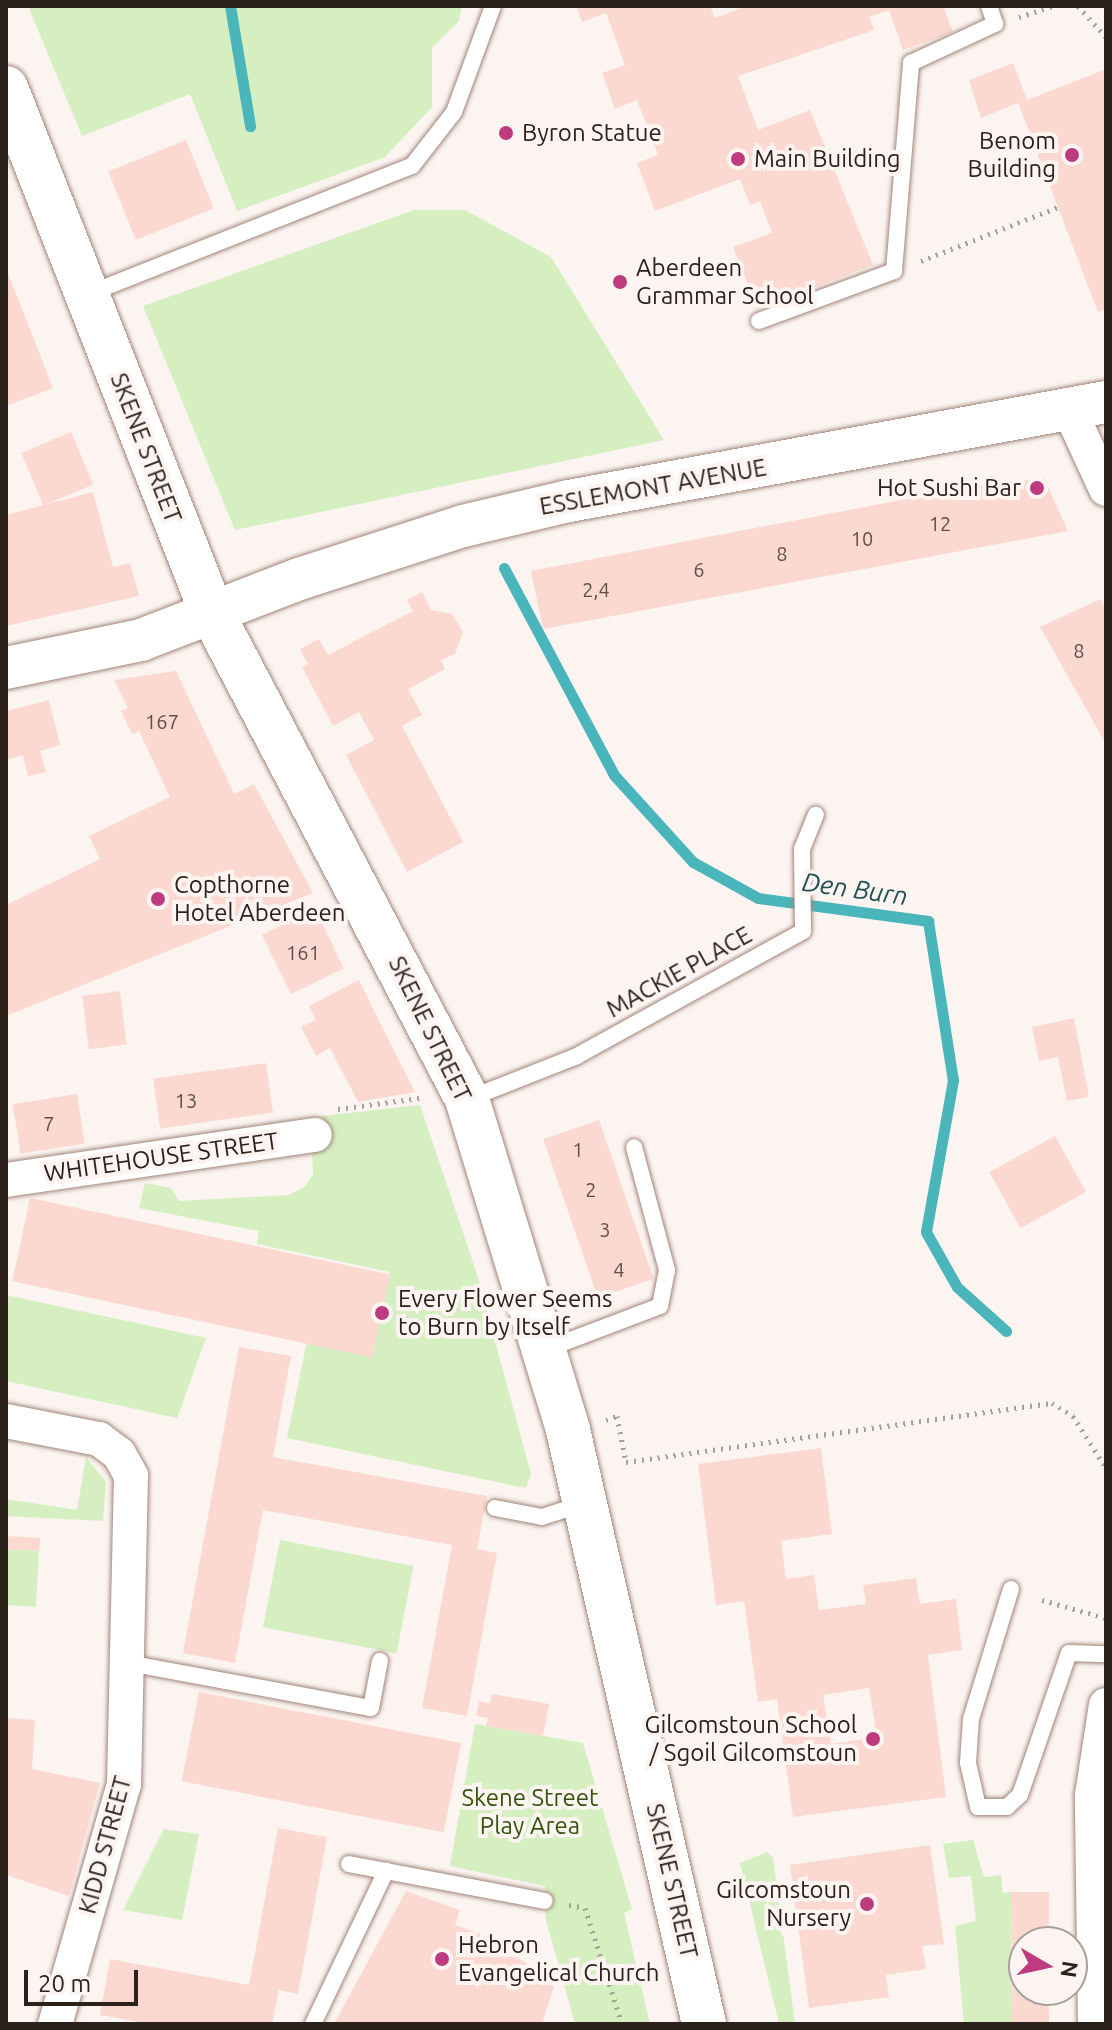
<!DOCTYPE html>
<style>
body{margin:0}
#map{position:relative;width:1112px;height:2030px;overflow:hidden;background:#fbf4f1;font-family:Ubuntu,sans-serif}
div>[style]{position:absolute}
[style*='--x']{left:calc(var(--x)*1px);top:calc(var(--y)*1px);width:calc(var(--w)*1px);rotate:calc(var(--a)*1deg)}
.green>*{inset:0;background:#d5efc1;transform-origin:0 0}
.stream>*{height:11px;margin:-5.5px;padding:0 5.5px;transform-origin:5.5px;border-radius:5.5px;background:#4ab6bb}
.building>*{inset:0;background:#fbd9d1;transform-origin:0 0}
.path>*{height:5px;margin-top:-2.5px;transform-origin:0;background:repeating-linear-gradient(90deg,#a89f9b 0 2px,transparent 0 8px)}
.roads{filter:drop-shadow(0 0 2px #a28478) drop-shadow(0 0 2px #a28478)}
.service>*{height:16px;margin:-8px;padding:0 8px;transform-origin:8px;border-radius:8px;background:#fff}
.minor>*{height:34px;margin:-17px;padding:0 17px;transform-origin:17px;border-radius:17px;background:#fff}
.tertiary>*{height:42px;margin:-21px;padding:0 21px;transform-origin:21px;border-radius:21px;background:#fff}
.primary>*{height:44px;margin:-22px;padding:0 22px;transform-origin:22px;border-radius:22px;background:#fff}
.dots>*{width:22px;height:22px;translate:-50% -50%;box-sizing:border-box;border:4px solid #fbf4f1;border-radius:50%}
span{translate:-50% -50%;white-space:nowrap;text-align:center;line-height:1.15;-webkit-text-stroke:8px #fbf4f1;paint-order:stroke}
.number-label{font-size:20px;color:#604f49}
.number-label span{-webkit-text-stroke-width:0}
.poi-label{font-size:24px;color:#2d211c}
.left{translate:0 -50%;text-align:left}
.right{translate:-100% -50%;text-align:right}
.street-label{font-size:24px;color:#2d211c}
.park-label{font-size:24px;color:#35540e}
.water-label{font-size:26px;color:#225154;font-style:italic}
.frame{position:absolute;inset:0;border:8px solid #2d211c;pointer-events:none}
.north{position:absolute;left:1008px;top:1926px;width:80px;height:80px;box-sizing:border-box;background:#fbf4f1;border:2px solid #a9a09c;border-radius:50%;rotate:99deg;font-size:22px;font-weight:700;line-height:32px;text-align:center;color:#2d211c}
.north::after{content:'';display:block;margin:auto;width:28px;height:36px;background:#be3b80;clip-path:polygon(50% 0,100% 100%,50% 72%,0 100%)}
.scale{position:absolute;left:24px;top:1970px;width:114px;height:36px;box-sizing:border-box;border:4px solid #2d211c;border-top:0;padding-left:10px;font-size:24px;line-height:28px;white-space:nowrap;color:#2d211c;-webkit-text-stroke:6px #fbf4f1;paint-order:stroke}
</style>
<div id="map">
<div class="green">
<div style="clip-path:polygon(28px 6px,462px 6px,459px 21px,432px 48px,432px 107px,385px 157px,237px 211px,190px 94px,82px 136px)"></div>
<div style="clip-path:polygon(414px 210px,465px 210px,551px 257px,664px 440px,235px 530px,143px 306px)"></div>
<div style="clip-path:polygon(420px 1105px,476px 1271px,531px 1474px,526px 1488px,287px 1438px,307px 1341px,373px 1354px,390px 1272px,257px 1244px,259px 1231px,139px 1208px,145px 1183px,171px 1188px,179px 1201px,289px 1195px,305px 1187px,313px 1174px,312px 1145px,325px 1143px,322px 1116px)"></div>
<div style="clip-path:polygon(6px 1295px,206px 1338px,177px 1418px,6px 1381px)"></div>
<div style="clip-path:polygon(86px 1457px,106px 1482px,103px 1521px,6px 1516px,6px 1499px,77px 1510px)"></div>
<div style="left:280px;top:1540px;width:136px;height:89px;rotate:11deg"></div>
<div style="left:6px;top:1549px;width:33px;height:56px;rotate:3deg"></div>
<div style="clip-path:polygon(475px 1724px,583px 1743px,632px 1909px,624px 1913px,650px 2024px,575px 2024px,546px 1920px,545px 1886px,450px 1866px)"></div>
<div style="clip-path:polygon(164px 1829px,199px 1834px,182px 1920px,123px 1910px)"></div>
<div style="clip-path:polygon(973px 1840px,984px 1877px,1001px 1875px,1003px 1893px,1011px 1892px,1012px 2024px,964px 2024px,955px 1926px,976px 1921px,971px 1876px,949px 1878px,943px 1844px)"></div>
<div style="clip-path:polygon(767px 1852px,773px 1857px,795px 2024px,779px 2024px,740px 1863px)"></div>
</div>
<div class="stream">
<div style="--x:230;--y:6;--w:122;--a:80.5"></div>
<div style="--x:504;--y:568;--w:234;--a:62"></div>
<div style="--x:614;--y:775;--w:118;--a:47.8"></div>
<div style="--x:693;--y:862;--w:74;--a:29"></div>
<div style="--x:758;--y:898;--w:172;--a:7.7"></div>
<div style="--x:928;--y:921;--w:161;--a:81.1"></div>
<div style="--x:953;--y:1080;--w:154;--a:100.1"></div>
<div style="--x:926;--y:1232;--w:63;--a:60.6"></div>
<div style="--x:957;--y:1287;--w:66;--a:41.9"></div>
</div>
<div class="building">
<div style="clip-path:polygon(576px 6px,710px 6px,715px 18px,747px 6px,943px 6px,953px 32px,903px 50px,889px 10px,869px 17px,874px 30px,738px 76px,758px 130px,810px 110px,873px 265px,757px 309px,733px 247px,772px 233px,760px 201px,750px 205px,740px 179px,655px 211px,637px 163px,658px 155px,637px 100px,615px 109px,602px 73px,625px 65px,606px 13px,582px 22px)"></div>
<div style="clip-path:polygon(1013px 63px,1027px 100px,1106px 69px,1106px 309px,1098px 312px,1018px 103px,981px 118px,969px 80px)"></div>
<div style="left:186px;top:140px;width:74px;height:84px;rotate:68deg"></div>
<div style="clip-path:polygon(6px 268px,53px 388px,6px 406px)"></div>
<div style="left:71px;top:432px;width:57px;height:54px;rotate:67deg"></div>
<div style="clip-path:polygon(1044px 478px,1068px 531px,543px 629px,531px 571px,974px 486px)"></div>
<div style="clip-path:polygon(93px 492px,113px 567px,130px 563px,139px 596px,6px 626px,6px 515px)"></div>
<div style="clip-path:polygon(422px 592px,431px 610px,452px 614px,463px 632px,455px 654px,441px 660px,445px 669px,408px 689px,422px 715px,402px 726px,463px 842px,407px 872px,346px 755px,374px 740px,359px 712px,333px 726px,302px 667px,308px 664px,300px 649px,319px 639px,328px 655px,413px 611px,407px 600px)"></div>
<div style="clip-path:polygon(1100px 599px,1106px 610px,1106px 744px,1040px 627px)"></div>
<div style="clip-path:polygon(176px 671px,234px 794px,254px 784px,313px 893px,6px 1016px,6px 905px,100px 859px,89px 836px,170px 797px,139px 731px,132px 734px,121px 711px,128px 708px,114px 680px)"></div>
<div style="clip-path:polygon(49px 700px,60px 745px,40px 751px,46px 772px,28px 776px,23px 755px,6px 760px,6px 711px)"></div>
<div style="left:315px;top:909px;width:66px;height:59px;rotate:64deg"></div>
<div style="clip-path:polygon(359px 980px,387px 1037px,415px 1092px,358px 1102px,330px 1048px,316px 1056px,301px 1027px,316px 1020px,309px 1006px)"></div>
<div style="left:120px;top:991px;width:54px;height:38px;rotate:83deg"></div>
<div style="clip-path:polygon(1074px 1018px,1089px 1097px,1067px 1101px,1058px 1057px,1039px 1061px,1032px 1027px)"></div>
<div style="left:266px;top:1063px;width:50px;height:114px;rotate:82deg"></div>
<div style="left:77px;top:1094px;width:50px;height:65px;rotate:81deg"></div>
<div style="left:599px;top:1120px;width:168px;height:59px;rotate:71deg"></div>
<div style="left:1055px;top:1136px;width:64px;height:75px;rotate:61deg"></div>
<div style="left:30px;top:1198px;width:368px;height:85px;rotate:12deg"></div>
<div style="clip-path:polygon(239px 1347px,291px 1356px,273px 1457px,487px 1496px,477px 1549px,497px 1553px,467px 1716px,422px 1708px,452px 1545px,263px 1510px,235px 1663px,183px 1653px)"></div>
<div style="clip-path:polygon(evenodd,821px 1448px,832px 1534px,781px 1541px,786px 1579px,814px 1575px,819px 1610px,866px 1604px,863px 1585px,916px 1578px,920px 1604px,956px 1599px,962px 1650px,928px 1655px,946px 1797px,793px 1817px,777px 1699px,758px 1702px,744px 1601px,716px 1605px,698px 1464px,821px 1448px,869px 1688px,877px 1737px,831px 1744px,823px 1695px,869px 1688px)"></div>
<div style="left:6px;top:1536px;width:34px;height:13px;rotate:3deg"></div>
<div style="left:199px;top:1692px;width:267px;height:91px;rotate:11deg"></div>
<div style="clip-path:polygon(492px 1694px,549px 1704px,543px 1736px,486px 1726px,488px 1718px,476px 1716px,479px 1701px,490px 1703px)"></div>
<div style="clip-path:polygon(6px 1718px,35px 1720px,32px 1769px,100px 1783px,69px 1896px,6px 1875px)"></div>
<div style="clip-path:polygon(278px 1828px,327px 1837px,298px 1994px,279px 1990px,272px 2024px,150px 2024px,100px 2015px,110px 1959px,249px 1985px)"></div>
<div style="clip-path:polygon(930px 1845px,944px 1944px,922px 1946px,926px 1969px,886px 1975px,889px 1997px,809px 2008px,790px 1865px)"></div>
<div style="clip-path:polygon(406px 1891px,460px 1910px,455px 1925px,481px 1934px,477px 1946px,517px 1958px,530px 1965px,526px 1978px,554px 1986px,542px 2024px,334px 2024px)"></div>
<div style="clip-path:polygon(1011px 1892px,1049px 1892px,1049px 1942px,1024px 1942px,1024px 1990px,1049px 1990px,1049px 2024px,1012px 2024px)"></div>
</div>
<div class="path">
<div style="--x:1078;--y:6;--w:42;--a:47.9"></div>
<div style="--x:1019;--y:17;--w:36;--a:-18"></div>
<div style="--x:921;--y:261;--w:147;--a:-21.5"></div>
<div style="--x:338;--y:1109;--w:82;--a:-7.7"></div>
<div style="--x:606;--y:1420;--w:12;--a:-20"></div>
<div style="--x:617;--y:1416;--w:47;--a:78.9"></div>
<div style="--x:626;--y:1462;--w:430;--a:-7.9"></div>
<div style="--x:1052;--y:1403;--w:25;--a:32"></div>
<div style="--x:1073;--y:1416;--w:62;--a:57.6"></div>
<div style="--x:1042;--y:1600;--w:66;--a:15.7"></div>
<div style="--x:569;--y:1905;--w:16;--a:11"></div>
<div style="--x:585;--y:1908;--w:122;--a:72.3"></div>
</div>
<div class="roads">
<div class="service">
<div style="--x:88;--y:294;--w:348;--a:-21.6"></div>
<div style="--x:412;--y:166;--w:68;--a:-52.1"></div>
<div style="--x:454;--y:112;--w:113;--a:-69.8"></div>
<div style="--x:759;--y:321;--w:144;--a:-20.3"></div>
<div style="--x:894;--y:271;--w:209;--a:-85.3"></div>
<div style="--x:911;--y:63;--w:93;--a:-24.9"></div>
<div style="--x:995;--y:24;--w:19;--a:-108"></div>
<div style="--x:468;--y:1099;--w:117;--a:-21.5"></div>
<div style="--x:577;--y:1056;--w:258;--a:-28.9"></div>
<div style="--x:803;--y:931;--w:82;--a:-90.7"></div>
<div style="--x:802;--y:849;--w:37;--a:-68"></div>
<div style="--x:547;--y:1349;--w:121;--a:-20.8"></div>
<div style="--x:660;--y:1306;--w:37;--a:-79"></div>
<div style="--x:667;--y:1270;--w:127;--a:-105"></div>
<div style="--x:495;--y:1508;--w:48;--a:10.8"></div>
<div style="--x:542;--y:1517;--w:42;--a:-18"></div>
<div style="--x:1011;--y:1589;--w:136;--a:107.1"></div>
<div style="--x:971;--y:1719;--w:44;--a:93.9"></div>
<div style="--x:968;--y:1763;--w:45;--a:77.2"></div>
<div style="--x:978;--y:1807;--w:29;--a:0"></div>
<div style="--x:1007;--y:1807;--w:18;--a:-43"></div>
<div style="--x:1020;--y:1795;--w:150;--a:-71"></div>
<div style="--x:1069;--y:1653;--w:37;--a:2"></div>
<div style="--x:128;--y:1663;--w:247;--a:10.5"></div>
<div style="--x:371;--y:1708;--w:48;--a:-79.2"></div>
<div style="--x:349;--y:1864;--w:199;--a:10.7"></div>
<div style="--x:313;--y:2024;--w:170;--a:-64.5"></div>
</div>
<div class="minor">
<div style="--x:1070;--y:411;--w:86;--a:65.2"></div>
<div style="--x:6;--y:1180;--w:312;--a:-8.3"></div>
<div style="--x:6;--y:1421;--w:95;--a:11"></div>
<div style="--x:99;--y:1439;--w:25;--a:37"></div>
<div style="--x:119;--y:1454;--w:25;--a:61"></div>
<div style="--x:131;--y:1476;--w:308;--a:91.3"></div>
<div style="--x:124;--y:1784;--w:250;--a:106"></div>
<div style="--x:1095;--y:2024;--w:229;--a:-90.8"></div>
<div style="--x:1092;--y:1795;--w:91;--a:-81.2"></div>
</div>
<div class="tertiary">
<div style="--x:6;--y:668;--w:138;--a:-11.7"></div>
<div style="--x:141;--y:640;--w:169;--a:-21.1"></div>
<div style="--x:299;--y:579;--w:172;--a:-17.9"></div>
<div style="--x:463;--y:526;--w:109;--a:-13.3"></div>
<div style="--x:569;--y:501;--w:546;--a:-10.45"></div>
</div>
<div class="primary">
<div style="--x:6;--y:88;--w:564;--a:68.58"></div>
<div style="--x:212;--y:613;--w:549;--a:62.31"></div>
<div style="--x:467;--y:1099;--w:346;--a:73"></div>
<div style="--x:568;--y:1430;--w:609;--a:77.1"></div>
</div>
</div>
<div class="dots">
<div style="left:506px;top:133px;background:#be3b80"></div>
<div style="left:1072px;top:155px;background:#be3b80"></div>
<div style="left:738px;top:159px;background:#be3b80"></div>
<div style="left:620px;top:282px;background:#be3b80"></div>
<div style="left:1037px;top:488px;background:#be3b80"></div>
<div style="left:158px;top:899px;background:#be3b80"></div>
<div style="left:382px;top:1313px;background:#be3b80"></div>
<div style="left:873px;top:1739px;background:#be3b80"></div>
<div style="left:867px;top:1904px;background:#be3b80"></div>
<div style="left:442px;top:1959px;background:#be3b80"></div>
</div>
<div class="number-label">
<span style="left:940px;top:523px">12</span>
<span style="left:862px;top:538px">10</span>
<span style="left:782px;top:553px">8</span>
<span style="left:699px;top:569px">6</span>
<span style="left:596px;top:589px">2,4</span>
<span style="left:1079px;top:650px">8</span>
<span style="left:162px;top:721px">167</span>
<span style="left:303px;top:952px">161</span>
<span style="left:186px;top:1100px">13</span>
<span style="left:49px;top:1123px">7</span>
<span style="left:578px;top:1149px">1</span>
<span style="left:591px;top:1189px">2</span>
<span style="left:605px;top:1229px">3</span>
<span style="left:619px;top:1269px">4</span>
</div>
<div class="poi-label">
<span class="left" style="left:522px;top:133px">Byron Statue</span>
<span class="right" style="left:1056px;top:155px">Benom<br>Building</span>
<span class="left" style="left:754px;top:159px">Main Building</span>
<span class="left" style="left:636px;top:282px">Aberdeen<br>Grammar School</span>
<span class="right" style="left:1021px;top:488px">Hot Sushi Bar</span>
<span class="left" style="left:174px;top:899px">Copthorne<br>Hotel Aberdeen</span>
<span class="left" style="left:398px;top:1313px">Every Flower Seems<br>to Burn by Itself</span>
<span class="right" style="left:857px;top:1739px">Gilcomstoun School<br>/ Sgoil Gilcomstoun</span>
<span class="right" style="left:851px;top:1904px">Gilcomstoun<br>Nursery</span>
<span class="left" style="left:458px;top:1959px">Hebron<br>Evangelical Church</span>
</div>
<div class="street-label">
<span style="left:146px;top:448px;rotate:69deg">SKENE STREET</span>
<span style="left:653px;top:487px;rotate:-10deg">ESSLEMONT AVENUE</span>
<span style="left:679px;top:972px;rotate:-29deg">MACKIE PLACE</span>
<span style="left:430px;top:1029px;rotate:64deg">SKENE STREET</span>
<span style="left:161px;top:1157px;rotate:-8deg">WHITEHOUSE STREET</span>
<span style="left:105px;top:1845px;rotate:-75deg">KIDD STREET</span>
<span style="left:672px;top:1881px;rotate:77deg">SKENE STREET</span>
</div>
<div class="park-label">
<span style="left:530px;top:1812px">Skene Street<br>Play Area</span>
</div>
<div class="water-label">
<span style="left:855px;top:889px;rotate:8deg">Den Burn</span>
</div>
<div class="frame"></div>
<div class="north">N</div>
<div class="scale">20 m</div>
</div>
